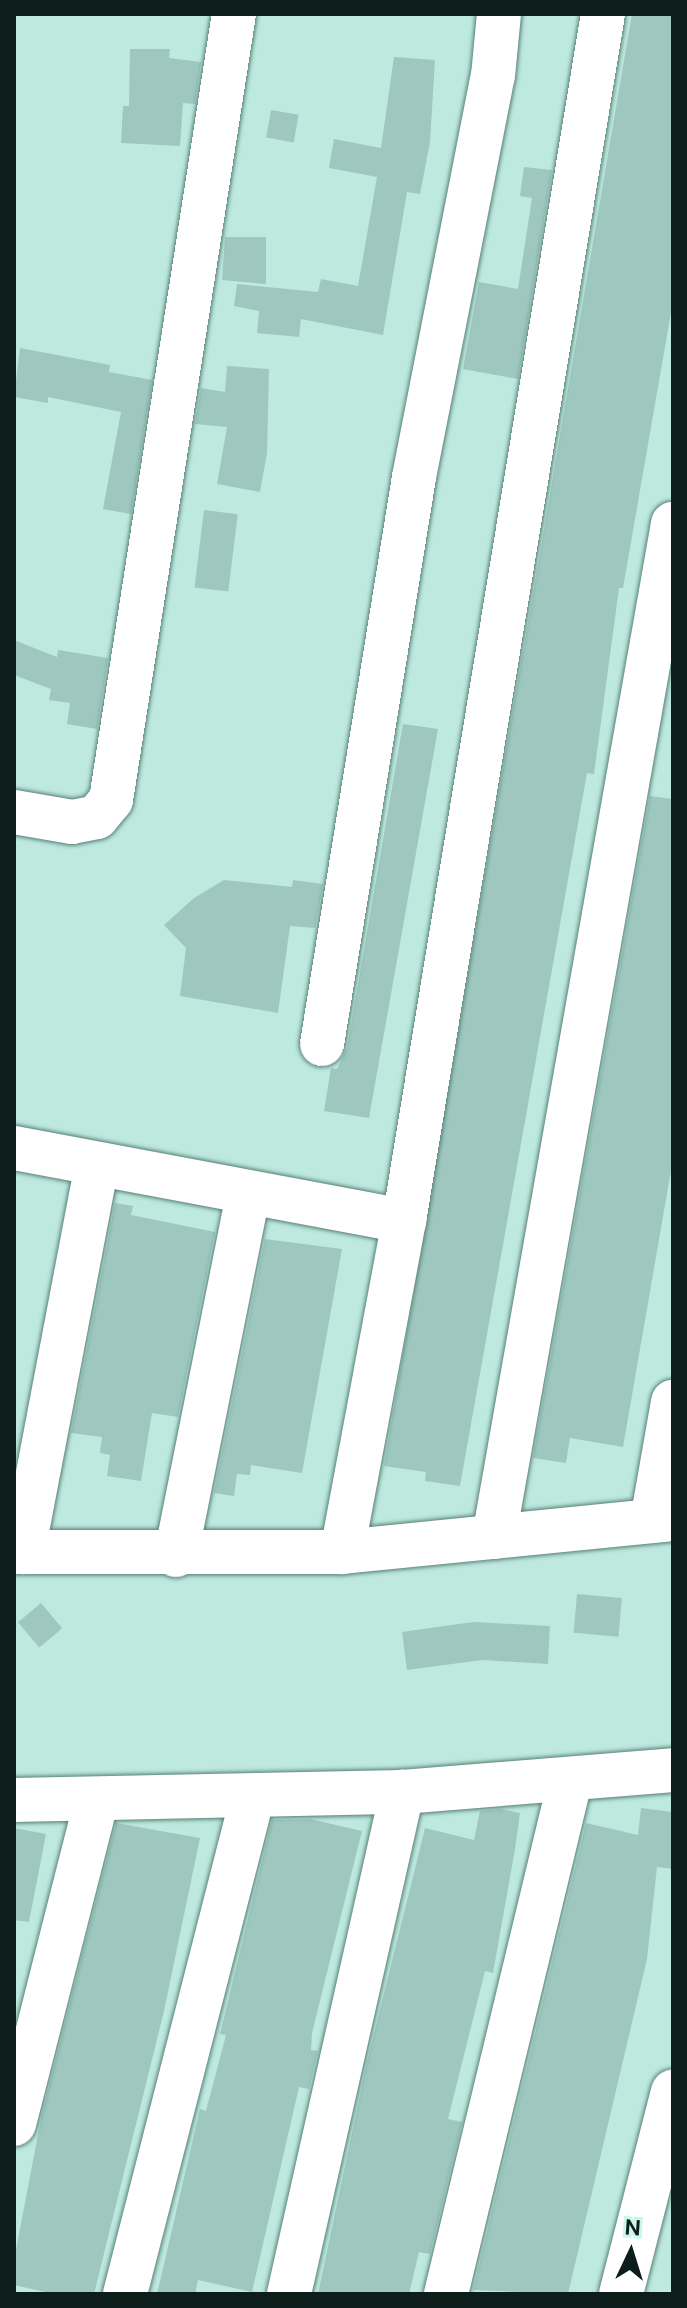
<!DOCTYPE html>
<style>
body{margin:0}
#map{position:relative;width:687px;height:2308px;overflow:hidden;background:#bee9df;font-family:"DM Sans",sans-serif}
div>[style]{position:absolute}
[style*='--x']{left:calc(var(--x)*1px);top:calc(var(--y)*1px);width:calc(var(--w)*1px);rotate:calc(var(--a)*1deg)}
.building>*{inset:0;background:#9ec8bf;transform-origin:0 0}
.roads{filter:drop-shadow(0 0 2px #588077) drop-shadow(0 0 2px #588077)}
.street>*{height:44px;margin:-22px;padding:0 22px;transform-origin:22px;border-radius:22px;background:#fff}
span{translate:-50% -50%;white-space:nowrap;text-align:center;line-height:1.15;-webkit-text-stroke:6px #cbf6ec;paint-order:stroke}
.frame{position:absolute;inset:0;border:16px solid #0d1d1a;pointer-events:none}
.north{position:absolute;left:591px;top:2212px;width:80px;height:80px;-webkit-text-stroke:6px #cbf6ec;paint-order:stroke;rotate:4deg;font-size:22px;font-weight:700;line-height:32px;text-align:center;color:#0d1d1a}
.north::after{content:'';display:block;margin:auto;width:28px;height:36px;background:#0d1d1a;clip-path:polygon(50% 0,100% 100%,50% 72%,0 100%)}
</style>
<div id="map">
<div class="building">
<div style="clip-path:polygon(632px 14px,673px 14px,673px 301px,623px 588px,619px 588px,594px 774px,587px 773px,460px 1486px,425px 1481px,426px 1472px,384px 1466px)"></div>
<div style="clip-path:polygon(130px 49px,170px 49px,169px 58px,201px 62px,195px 104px,183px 103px,180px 146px,121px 143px,123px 106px,129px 106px)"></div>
<div style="clip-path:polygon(394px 57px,435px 60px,430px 142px,420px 194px,407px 192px,383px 335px,301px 319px,299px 337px,257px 333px,259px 311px,234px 306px,237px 284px,318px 292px,321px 279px,358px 286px,377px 177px,329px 168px,334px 139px,381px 148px)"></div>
<div style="left:271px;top:110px;width:28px;height:28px;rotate:10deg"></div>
<div style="clip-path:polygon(524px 167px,552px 170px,518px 379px,463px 369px,479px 282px,518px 289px,532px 198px,520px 196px)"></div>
<div style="clip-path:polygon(225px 237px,266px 237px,266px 284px,222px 280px)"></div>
<div style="clip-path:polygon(20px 348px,110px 365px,109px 372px,152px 380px,131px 514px,103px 509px,121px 412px,48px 397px,48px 403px,14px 397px)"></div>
<div style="clip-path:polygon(227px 366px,269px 369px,267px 453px,260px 492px,217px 484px,227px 427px,195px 424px,201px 388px,225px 392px)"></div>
<div style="left:204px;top:510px;width:34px;height:78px;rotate:7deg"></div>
<div style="clip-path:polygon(14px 640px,57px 657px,58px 650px,108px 658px,97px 729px,67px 724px,70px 703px,49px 700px,51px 689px,14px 675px)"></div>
<div style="clip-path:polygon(403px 724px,438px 729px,369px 1118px,324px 1111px,331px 1068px,337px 1069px,347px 1048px)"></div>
<div style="clip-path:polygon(650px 796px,673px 799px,673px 1159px,623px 1447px,570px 1438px,566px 1463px,533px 1458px)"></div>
<div style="clip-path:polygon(224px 880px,292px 887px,293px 880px,323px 884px,315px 928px,290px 926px,278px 1013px,180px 996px,186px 948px,164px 925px,194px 898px)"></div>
<div style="clip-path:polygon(115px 1203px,133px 1206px,131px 1215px,215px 1232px,178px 1417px,152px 1413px,141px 1481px,107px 1476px,110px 1455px,100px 1453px,102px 1437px,71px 1433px)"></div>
<div style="clip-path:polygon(265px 1239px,342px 1249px,302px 1473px,251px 1465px,250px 1475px,237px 1474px,234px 1496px,214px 1493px)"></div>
<div style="left:577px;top:1594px;width:45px;height:39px;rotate:5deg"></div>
<div style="left:41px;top:1603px;width:33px;height:30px;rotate:50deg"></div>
<div style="clip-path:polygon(473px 1622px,550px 1626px,548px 1664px,482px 1660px,407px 1670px,402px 1632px)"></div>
<div style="clip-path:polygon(641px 1808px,673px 1812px,673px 1869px,657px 1867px,647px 1959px,568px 2294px,473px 2290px,586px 1823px,638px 1835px)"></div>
<div style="clip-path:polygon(501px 1809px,520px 1813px,515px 1849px,493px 1973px,485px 1971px,448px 2119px,462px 2122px,430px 2254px,419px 2252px,409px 2294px,318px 2294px,367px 2062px,425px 1828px,474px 1840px,480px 1811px)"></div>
<div style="clip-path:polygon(310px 1819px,362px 1831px,312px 2033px,311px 2050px,318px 2051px,309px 2089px,299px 2087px,252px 2292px,198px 2280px,195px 2294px,157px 2294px,200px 2109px,206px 2111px,226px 2035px,220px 2034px,272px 1820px)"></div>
<div style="clip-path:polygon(116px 1823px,200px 1838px,164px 2011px,94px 2294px,54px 2294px,14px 2285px,14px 2260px,42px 2114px)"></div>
<div style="clip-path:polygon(14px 1828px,46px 1834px,29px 1922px,14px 1920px)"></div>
</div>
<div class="roads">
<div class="street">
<div style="--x:14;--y:812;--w:59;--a:9.8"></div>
<div style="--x:72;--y:822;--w:25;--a:-11"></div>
<div style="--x:97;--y:817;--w:22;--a:-51"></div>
<div style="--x:111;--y:800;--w:796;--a:-81.11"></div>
<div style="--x:322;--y:1044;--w:574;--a:-80.78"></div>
<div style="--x:414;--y:477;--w:409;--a:-78.9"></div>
<div style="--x:493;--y:76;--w:62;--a:-84.5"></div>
<div style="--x:14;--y:1148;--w:397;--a:10.6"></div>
<div style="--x:652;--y:1521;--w:121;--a:-80"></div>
<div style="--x:494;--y:1537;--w:1029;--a:-79.98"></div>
<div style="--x:14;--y:1552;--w:328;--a:0"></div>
<div style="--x:342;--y:1552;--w:333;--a:-5.7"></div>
<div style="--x:23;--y:1552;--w:394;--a:-79.2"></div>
<div style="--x:342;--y:1552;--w:337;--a:-79.4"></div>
<div style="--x:404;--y:1221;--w:1223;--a:-80.64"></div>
<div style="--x:176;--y:1555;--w:367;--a:-78.7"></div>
<div style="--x:14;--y:1800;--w:388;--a:-1.2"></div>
<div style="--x:402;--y:1792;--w:272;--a:-4.6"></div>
<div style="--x:14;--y:2124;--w:332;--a:-75.7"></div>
<div style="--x:125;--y:2294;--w:511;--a:-75.61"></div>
<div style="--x:289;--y:2294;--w:515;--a:-77.31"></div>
<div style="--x:446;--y:2294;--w:528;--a:-76.41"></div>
<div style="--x:621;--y:2294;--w:209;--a:-75.6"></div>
</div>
</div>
<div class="frame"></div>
<div class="north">N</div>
</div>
